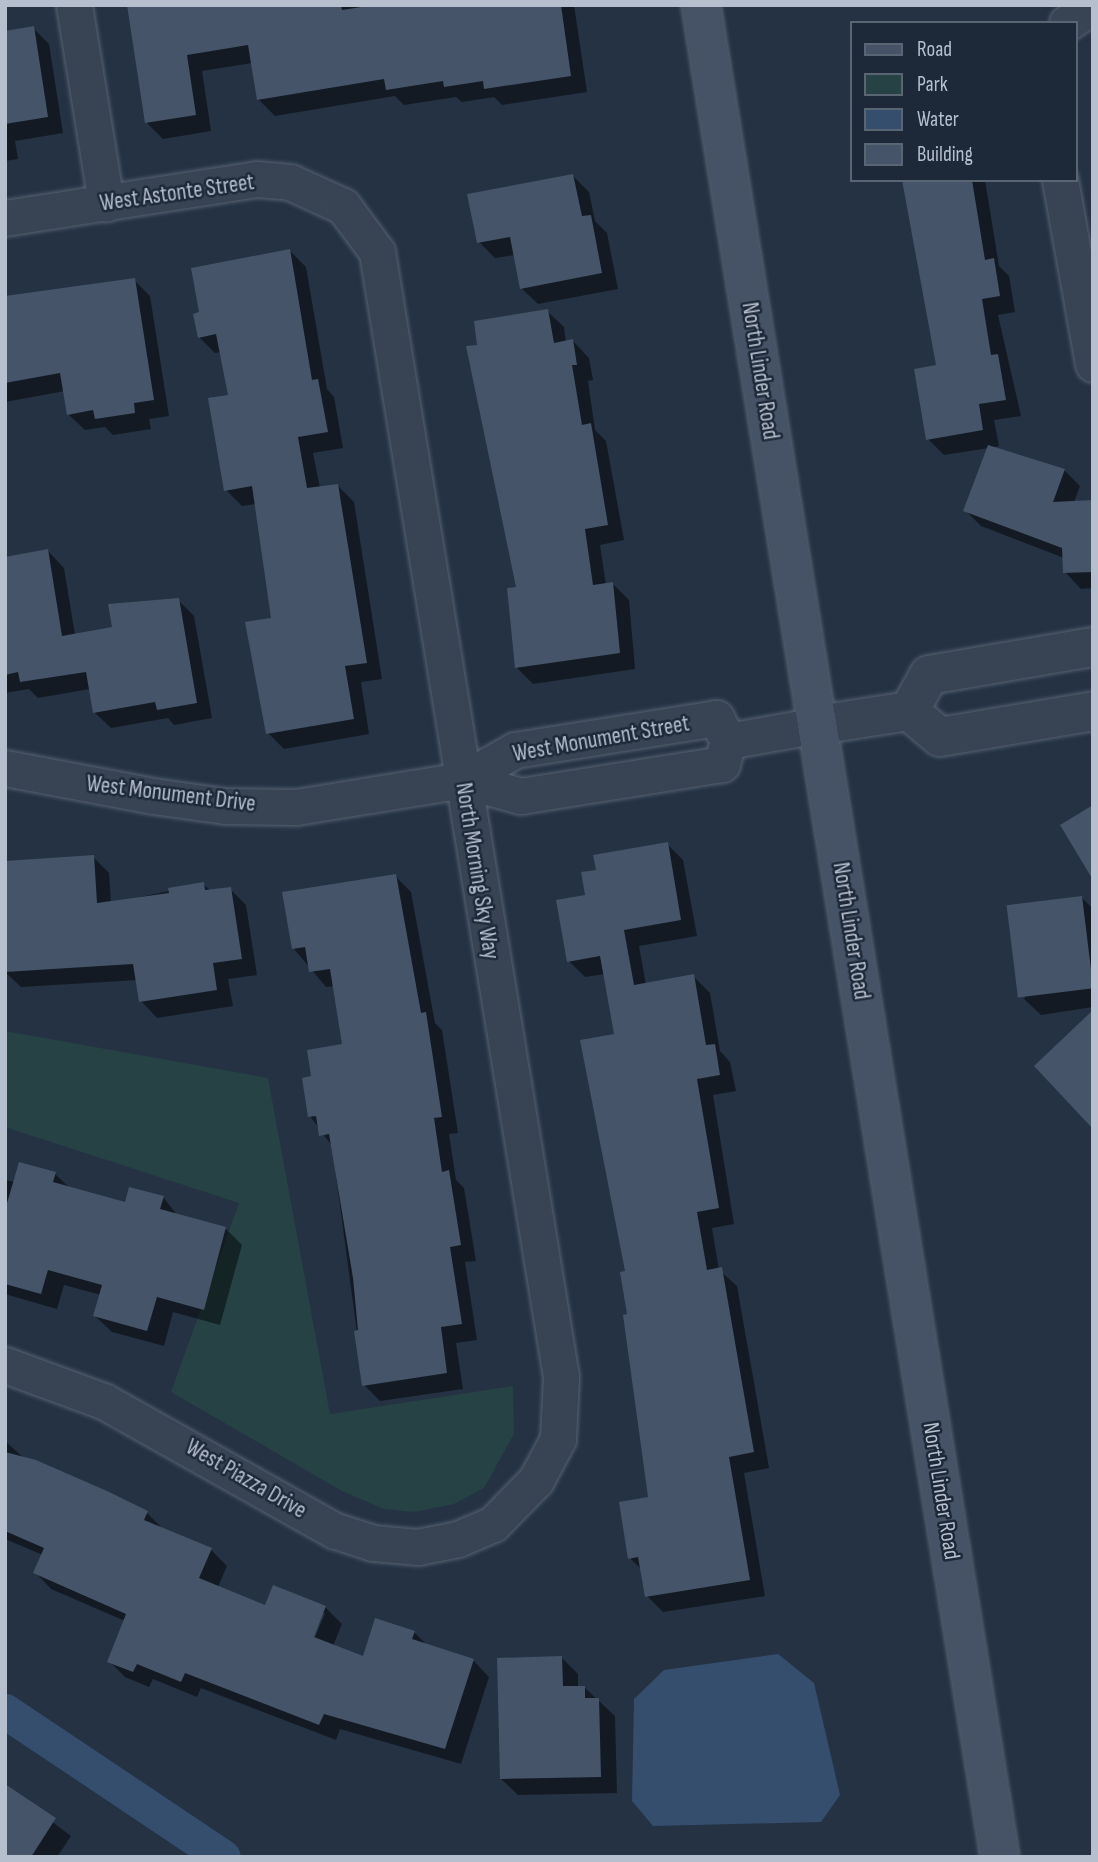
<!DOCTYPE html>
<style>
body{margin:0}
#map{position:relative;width:1098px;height:1862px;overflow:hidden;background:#243244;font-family:"Sofia Sans Condensed",sans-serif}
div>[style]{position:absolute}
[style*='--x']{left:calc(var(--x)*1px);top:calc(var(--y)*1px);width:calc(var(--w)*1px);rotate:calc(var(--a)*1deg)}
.green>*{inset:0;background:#264245}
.water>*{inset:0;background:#364e6d}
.shadow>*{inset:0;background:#0007}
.canal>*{height:35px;margin:-17.5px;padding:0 17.5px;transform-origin:17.5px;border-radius:17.5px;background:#364e6d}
.building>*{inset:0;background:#455469;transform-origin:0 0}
.roads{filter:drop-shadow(0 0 2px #576271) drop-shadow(0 0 2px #576271)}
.minor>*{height:35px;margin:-17.5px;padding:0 17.5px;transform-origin:17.5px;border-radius:17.5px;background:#384454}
.tertiary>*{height:38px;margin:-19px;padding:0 19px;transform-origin:19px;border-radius:19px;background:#384454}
.secondary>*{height:38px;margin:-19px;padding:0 19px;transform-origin:19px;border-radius:19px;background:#465367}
span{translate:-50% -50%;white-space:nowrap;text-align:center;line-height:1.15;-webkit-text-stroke:5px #1d2939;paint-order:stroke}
.street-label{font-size:23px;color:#b6bfcd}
.frame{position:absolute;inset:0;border:7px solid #b6bfcd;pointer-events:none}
.legend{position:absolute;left:850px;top:21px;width:228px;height:161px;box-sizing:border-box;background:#1d2939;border:2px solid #5a6574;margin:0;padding:9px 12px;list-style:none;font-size:21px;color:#b6bfcd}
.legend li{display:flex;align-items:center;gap:14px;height:35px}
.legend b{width:35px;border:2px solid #5a6574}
</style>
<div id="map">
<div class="green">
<div style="clip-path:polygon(5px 1031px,268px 1078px,330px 1414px,513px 1386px,514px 1434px,484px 1488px,454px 1504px,414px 1512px,384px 1509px,342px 1491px,171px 1392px,239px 1203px,5px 1127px)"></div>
</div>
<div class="water">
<div style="clip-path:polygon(778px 1654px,814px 1683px,840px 1795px,821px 1822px,653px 1826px,632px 1801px,634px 1699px,664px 1670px)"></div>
</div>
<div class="shadow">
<div style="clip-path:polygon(129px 5px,574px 5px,587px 92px,502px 105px,494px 97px,462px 102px,456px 97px,404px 105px,395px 96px,275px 116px,258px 99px,252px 63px,202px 71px,211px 131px,163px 139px,147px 123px)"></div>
<div style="clip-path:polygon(33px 28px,49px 44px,63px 133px,15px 141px,18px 159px,5px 161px,5px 32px)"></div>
<div style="clip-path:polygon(573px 176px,589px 192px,595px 221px,607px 233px,618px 289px,538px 304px,521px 288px,515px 255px,495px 258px,479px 242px)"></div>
<div style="clip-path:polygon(904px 180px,985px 180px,999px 266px,1009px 276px,1015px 312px,998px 315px,1021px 416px,994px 420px,999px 446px,990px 448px,1064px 470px,1080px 486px,1074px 502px,1093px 502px,1093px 588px,1081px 589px,1065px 572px,1064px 558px,981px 526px,965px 510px,989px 448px,944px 455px,928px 439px,938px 366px)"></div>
<div style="clip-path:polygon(290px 251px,306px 267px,327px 389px,334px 397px,343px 448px,313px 453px,320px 488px,338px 486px,354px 502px,382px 679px,361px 682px,369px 734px,284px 749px,268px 733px,273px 619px,256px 504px,242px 506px,226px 490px,230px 396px,221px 352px,215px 353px,199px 337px)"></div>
<div style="clip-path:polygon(134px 280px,150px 296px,169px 416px,149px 419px,151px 429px,113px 435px,105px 427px,85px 430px,68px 414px,65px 391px,5px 402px,5px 298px)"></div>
<div style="clip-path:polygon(547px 311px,564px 327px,566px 343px,573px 341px,589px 358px,593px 380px,588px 381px,595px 430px,606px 441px,624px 540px,600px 545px,606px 585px,613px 584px,629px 600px,635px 669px,533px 684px,517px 668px,518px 589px,479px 346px)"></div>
<div style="clip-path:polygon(48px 551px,64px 568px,75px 635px,114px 628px,178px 600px,194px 616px,212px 718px,174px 725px,168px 718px,111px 728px,94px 712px,90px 689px,38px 698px,29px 689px,5px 693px,5px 558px)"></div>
<div style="clip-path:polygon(667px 844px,683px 860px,697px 936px,639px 946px,646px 985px,693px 976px,710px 993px,720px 1051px,730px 1062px,736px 1091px,713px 1095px,734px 1224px,712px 1228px,719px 1270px,737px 1286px,769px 1468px,744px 1473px,765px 1596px,663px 1612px,647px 1596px,642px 1570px,630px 1558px,650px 1498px,629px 1316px,616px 1035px,605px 974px,585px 977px,569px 961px,598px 871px)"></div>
<div style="clip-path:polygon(93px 857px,109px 873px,111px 903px,203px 884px,211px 891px,230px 889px,246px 905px,257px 975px,228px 979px,233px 1006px,157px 1018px,141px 1001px,138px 980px,21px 987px,5px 972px)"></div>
<div style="clip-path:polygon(395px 876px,411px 892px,435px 1023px,442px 1030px,458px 1133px,449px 1134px,456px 1180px,464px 1188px,476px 1261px,465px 1262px,477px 1340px,456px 1343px,463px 1389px,380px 1401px,364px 1385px,332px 1146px,310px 1116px,344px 1046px,335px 986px,326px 987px,294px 949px)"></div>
<div style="clip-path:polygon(1081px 897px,1093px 909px,1093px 1007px,1041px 1015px,1024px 999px)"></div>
<div style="clip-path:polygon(55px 1174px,70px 1188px,126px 1204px,163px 1197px,178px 1216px,226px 1229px,242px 1245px,220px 1325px,173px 1312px,164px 1346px,112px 1332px,95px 1316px,101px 1295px,64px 1285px,57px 1309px,5px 1294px,5px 1180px,15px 1182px)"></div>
<div style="clip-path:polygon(evenodd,5px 1441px,25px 1459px,147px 1513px,163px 1529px,211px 1550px,227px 1566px,218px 1587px,266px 1607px,325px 1607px,342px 1624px,333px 1646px,364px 1658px,414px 1632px,429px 1647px,473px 1660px,489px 1677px,461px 1764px,340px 1729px,336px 1740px,201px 1688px,197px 1697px,153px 1679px,149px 1687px,125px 1677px,109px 1661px,125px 1621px,51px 1589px,35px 1572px,43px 1555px,5px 1539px,5px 1441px,321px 1613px,325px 1613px,312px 1645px,309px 1644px,321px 1613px)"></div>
<div style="clip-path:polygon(562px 1658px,578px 1674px,578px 1688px,584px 1687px,615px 1716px,617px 1793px,518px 1795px,501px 1779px)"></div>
<div style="clip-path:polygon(5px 1786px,71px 1836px,57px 1857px,5px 1857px)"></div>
</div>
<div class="canal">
<div style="--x:5;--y:1711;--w:262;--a:33.8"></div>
</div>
<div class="building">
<div style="clip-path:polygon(127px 5px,341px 5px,342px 10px,374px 5px,561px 5px,571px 76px,484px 89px,483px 81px,444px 87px,443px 81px,386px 90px,384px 79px,257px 100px,248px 45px,187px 55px,196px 115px,145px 123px)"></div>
<div style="clip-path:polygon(34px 26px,48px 117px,5px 124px,5px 31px)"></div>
<div style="clip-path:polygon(573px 174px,582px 216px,591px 215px,602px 273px,520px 289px,510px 237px,477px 243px,467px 194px)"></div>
<div style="clip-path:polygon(902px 180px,972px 180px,985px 260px,994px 258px,1000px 296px,982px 299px,991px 355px,998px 354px,1006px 400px,979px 404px,983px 430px,926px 440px,914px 369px,936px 365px)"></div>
<div style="clip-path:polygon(290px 249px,312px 380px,318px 379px,328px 432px,298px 437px,307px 488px,338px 484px,367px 663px,345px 666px,354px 719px,266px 734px,245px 622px,271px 618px,252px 486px,224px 491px,208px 398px,228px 395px,216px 334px,198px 338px,193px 314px,199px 312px,191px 268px)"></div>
<div style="clip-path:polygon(135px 278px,154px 400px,134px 403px,135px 413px,95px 419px,93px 410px,67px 415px,60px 373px,5px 383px,5px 296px)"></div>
<div style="clip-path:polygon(548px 309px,554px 343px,573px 339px,577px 365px,572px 365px,582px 425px,591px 423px,608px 525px,585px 529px,593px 585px,613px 582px,620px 653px,515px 668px,507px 588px,516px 587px,466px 346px,477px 345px,474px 321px)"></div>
<div style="clip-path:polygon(988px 445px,1065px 469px,1053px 502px,1093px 500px,1093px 572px,1063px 573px,1062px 548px,963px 511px)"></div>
<div style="clip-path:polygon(48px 549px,62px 636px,112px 627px,108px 604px,179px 598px,197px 703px,157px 710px,155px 702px,93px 713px,86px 672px,20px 682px,18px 672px,5px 675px,5px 557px)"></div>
<div style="clip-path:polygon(1093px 805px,1093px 880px,1060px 825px)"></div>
<div style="clip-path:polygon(668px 842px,681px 920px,624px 930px,634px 985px,694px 974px,706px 1045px,715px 1044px,720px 1075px,697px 1079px,719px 1208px,697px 1212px,707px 1270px,722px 1267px,754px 1452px,729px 1457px,750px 1580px,645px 1597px,638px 1557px,628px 1559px,619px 1502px,648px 1497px,623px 1315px,627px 1314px,620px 1272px,625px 1271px,580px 1040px,614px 1034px,600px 956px,567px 962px,556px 900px,585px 895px,581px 872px,596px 870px,593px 855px)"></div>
<div style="clip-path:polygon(94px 855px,97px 903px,169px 893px,168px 888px,204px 882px,205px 890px,231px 887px,242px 959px,213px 963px,217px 990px,139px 1002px,133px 964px,5px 972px,5px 861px)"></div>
<div style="clip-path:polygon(396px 874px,421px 1013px,426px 1012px,442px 1117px,434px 1118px,442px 1172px,449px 1170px,461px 1245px,450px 1247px,462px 1324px,441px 1327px,447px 1373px,362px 1386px,354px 1331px,358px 1330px,353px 1278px,329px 1134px,319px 1136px,316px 1116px,308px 1117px,302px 1078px,311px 1076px,307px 1050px,342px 1044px,330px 969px,309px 972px,305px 947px,292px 949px,282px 892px)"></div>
<div style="left:1082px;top:896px;width:93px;height:76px;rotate:83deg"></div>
<div style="clip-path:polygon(1093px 1010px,1093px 1129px,1034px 1066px)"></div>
<div style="clip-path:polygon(19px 1162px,56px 1172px,53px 1182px,125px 1202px,129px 1187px,164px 1196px,160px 1209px,226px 1227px,204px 1310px,157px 1297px,147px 1331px,93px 1316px,102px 1285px,48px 1270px,41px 1294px,5px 1284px,5px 1210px)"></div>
<div style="clip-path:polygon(5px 1452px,36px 1460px,107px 1491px,148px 1511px,144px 1520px,212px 1548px,199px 1578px,265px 1605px,273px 1585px,326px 1606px,314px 1637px,363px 1656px,375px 1618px,415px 1631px,412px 1639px,474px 1659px,445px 1749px,324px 1714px,319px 1725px,185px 1673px,181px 1682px,137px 1664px,133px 1672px,107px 1662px,126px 1614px,33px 1573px,44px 1548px,5px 1531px)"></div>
<div style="clip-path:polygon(562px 1656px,563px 1686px,585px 1686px,585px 1698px,599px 1698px,601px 1777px,500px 1779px,497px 1658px)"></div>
<div style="clip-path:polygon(5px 1784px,56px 1818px,31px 1857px,5px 1857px)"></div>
</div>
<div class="roads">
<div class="minor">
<div style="--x:74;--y:5;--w:201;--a:80.8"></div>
<div style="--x:1067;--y:23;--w:31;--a:-33"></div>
<div style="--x:1060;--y:180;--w:187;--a:79.8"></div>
<div style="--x:5;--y:218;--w:255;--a:-8.8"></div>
<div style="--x:257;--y:179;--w:33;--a:5"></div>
<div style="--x:290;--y:182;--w:58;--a:24.4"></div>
<div style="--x:343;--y:206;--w:57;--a:53.5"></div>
<div style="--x:377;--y:252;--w:1140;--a:80.71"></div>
<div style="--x:561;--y:1377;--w:62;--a:92.8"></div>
<div style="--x:558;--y:1439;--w:47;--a:118.2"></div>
<div style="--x:536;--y:1480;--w:62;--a:134.3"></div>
<div style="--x:493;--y:1524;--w:38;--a:157"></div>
<div style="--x:458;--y:1539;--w:41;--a:168.7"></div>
<div style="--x:418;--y:1547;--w:45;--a:-174.9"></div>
<div style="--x:373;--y:1543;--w:40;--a:-162"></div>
<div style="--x:335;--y:1531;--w:266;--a:-150.7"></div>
<div style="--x:103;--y:1401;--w:104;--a:-159.8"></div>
<div style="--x:728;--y:741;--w:91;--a:-10.1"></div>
<div style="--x:5;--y:768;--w:151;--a:10.7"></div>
<div style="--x:153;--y:796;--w:73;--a:7.9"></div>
<div style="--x:225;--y:806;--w:71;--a:0.8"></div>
<div style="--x:296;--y:807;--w:168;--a:-9.2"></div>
<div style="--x:462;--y:780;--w:61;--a:-29.5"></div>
<div style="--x:515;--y:750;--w:204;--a:-9"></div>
<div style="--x:716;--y:718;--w:26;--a:62"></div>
<div style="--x:728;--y:741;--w:24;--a:105"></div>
<div style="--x:722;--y:764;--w:204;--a:171"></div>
<div style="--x:521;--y:796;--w:61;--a:-164.8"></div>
</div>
<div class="tertiary">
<div style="--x:909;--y:711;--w:41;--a:-60.9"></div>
<div style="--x:929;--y:675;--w:166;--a:-9.7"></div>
<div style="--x:818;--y:725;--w:92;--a:-8.7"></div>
<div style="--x:909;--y:711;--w:40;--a:40"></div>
<div style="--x:940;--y:737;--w:155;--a:-9.6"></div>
</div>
<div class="secondary">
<div style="--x:701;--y:5;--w:1876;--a:80.83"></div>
</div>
</div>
<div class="street-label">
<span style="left:177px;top:193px;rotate:-8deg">West Astonte Street</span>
<span style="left:760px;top:371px;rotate:81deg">North Linder Road</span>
<span style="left:601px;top:739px;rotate:-10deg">West Monument Street</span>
<span style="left:171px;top:794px;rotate:7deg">West Monument Drive</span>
<span style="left:477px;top:871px;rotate:81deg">North Morning Sky Way</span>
<span style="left:851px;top:931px;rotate:81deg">North Linder Road</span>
<span style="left:246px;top:1479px;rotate:30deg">West Piazza Drive</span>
<span style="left:941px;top:1491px;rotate:81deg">North Linder Road</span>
</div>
<div class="frame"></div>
<ul class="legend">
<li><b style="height:9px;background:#465367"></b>Road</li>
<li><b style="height:19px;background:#264245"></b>Park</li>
<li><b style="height:19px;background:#364e6d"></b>Water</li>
<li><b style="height:19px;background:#455469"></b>Building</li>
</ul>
</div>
